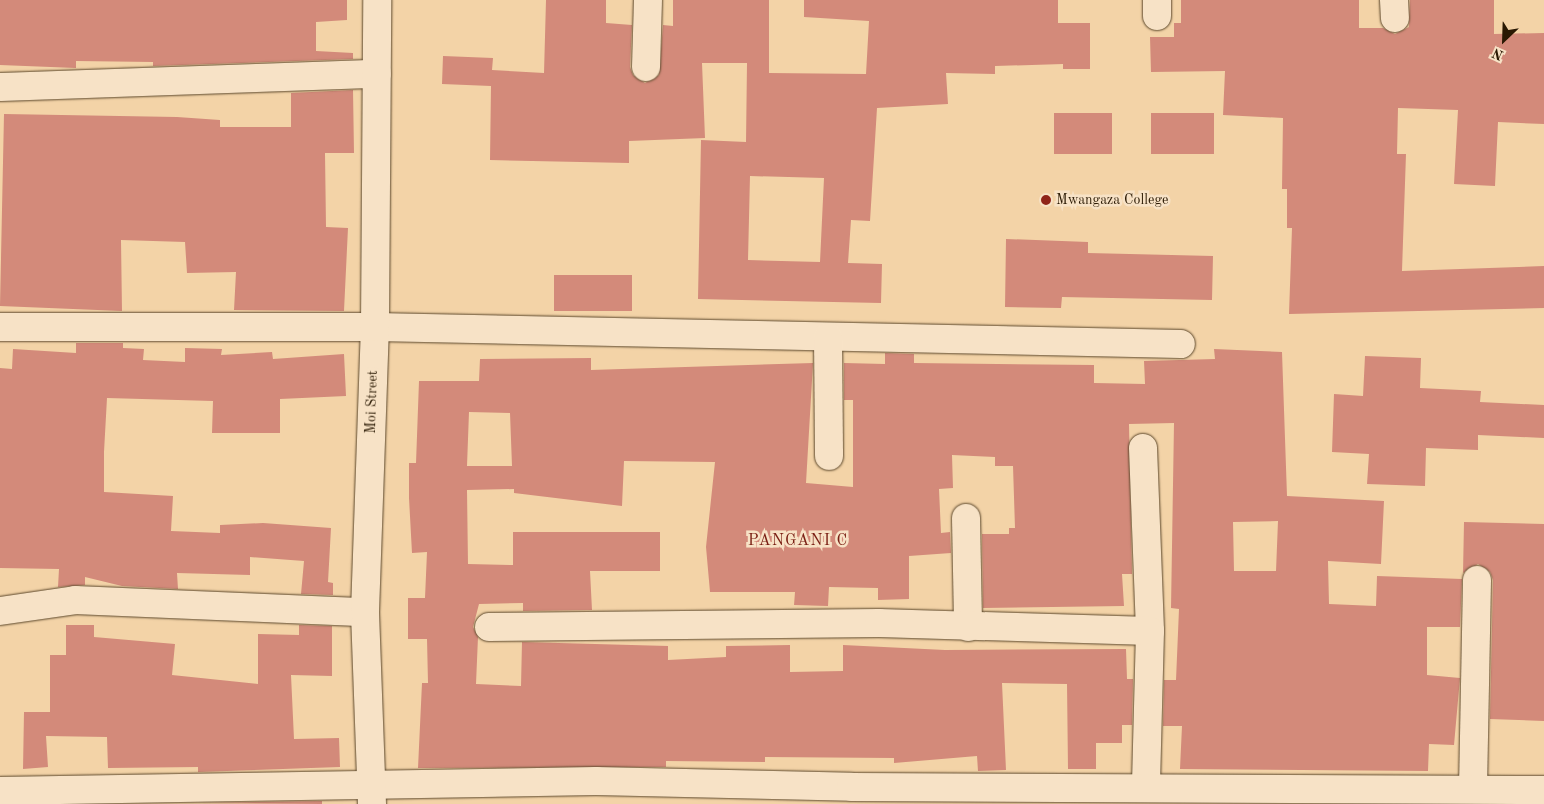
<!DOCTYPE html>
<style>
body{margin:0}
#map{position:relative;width:1544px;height:804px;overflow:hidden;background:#f3d3a7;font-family:"Old Standard TT",serif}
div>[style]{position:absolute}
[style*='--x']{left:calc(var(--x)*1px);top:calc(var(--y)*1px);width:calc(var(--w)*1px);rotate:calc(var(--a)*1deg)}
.building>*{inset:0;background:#d38a7a;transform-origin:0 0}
.roads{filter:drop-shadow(0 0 1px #5c482c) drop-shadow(0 0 1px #5c482c)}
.minor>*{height:28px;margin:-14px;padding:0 14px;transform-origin:14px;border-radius:14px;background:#f7e2c6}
.dots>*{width:14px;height:14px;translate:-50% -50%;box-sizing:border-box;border:2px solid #f7e2c6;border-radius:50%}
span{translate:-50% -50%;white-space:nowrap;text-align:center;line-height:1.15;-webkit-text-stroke:5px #f7e2c6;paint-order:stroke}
.poi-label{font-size:14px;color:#2a1903}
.left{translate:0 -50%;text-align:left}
.street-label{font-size:14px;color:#2a1903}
.quarter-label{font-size:16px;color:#7a1f14;letter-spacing:1px}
.north{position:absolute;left:1479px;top:15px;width:50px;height:50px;-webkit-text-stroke:4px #f7e2c6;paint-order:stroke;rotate:204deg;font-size:14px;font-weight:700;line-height:20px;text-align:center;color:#2a1903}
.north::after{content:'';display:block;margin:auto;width:18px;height:22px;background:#2a1903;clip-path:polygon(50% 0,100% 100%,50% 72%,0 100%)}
</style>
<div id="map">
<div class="building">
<div style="clip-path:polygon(0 0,347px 0,347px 20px,316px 22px,316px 51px,353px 53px,353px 59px,153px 66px,153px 62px,76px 61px,76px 68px,0 65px)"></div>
<div style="clip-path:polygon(evenodd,546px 0,606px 0,606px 23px,632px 25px,630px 67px,633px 75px,645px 83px,659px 75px,663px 25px,673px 26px,673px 0,769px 0,769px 73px,866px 74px,869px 21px,804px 17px,804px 0,1058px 0,1058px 23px,1090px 23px,1090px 69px,1063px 69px,1063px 64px,995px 66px,995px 74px,946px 73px,948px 104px,877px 108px,870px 221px,851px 220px,848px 263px,882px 264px,881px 303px,698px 299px,701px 140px,746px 142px,747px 63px,702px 63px,705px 138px,629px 141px,629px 163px,490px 160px,491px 86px,442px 84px,443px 56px,493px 58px,492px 70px,544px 73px,546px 0,750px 176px,824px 178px,820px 262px,748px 260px,750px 176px)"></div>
<div style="clip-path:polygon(1181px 0,1359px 0,1359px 28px,1383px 28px,1395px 34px,1409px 27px,1410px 0,1494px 0,1494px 34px,1544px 33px,1544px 124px,1498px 122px,1495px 186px,1454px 184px,1458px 110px,1398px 108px,1397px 154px,1406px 154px,1402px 271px,1544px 266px,1544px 308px,1289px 314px,1292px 228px,1287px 228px,1287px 189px,1282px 189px,1283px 118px,1223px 115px,1225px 71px,1151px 72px,1150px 37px,1174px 37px,1174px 23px,1181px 23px)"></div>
<div style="clip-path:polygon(353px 90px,354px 153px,325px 153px,326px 227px,348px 228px,344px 311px,234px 310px,236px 272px,187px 273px,185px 242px,121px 240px,122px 311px,0 306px,4px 114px,177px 117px,220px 120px,220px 127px,291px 127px,291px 93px)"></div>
<div style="left:1054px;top:113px;width:58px;height:41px"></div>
<div style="left:1151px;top:113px;width:63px;height:41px"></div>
<div style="clip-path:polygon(1006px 239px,1088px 242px,1088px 253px,1213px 256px,1212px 300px,1062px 297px,1061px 308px,1005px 307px)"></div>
<div style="left:554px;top:275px;width:78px;height:36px"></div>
<div style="clip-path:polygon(76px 343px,123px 343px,123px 348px,144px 349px,143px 360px,185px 362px,185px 348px,222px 349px,221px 355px,272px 352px,273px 359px,344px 354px,346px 396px,280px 399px,280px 433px,212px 433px,213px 401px,107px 398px,104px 452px,104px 492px,173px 496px,171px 531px,220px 533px,220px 525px,263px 523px,331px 528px,328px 582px,333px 583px,333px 595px,301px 594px,304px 561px,250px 557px,250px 575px,177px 573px,178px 589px,122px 586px,85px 577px,85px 585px,58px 587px,59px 569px,0 568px,0 368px,12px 369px,13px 349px,76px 353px)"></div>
<div style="clip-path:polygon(evenodd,1214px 349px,1282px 352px,1287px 496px,1384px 501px,1381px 564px,1328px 561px,1329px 604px,1376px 606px,1377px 576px,1462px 579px,1460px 627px,1427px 627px,1427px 675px,1460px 678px,1454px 745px,1429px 744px,1428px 771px,1180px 769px,1182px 726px,1163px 726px,1164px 680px,1176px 680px,1179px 609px,1171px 608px,1174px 423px,1129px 424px,1132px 574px,1122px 574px,1124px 606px,983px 608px,982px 534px,1009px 534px,1009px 528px,1015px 528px,1013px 466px,995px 466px,995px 457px,952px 455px,953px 488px,939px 489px,941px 533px,950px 532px,951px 553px,909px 556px,909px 599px,878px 600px,878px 588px,829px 587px,828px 606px,794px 605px,795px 592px,710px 592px,706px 547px,715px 462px,624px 461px,622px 506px,514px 493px,514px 489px,467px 490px,468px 564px,513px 565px,513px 532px,660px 532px,660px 571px,590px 571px,592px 610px,523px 611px,523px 603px,479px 604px,473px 627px,478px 637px,476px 684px,521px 686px,522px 642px,668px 646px,668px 660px,726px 657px,726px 646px,790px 645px,790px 672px,843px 671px,843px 645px,945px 650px,1126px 649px,1127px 679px,1133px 679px,1132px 725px,1122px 725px,1122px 743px,1096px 743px,1096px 769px,1068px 769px,1067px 684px,1002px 683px,1006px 770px,978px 771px,977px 756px,894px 763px,894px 758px,765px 757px,765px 762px,666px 761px,666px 767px,418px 768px,422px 683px,428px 683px,427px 639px,408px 639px,408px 598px,425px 598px,427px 552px,412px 553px,409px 498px,409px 463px,416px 463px,419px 381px,479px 381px,480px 359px,591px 358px,591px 370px,813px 363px,806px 483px,853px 487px,853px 400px,844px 400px,844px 363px,885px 364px,885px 353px,914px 354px,914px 363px,1094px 365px,1094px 383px,1145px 384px,1144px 361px,1215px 359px,1214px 349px,469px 412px,510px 413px,512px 466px,467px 466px,469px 412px,1214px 349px,1278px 521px,1276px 571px,1234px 571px,1233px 522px,1278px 521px)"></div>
<div style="clip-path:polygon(1365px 356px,1421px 358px,1420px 388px,1481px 391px,1480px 402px,1544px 405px,1544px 438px,1478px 435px,1478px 450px,1426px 448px,1425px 486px,1367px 484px,1369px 454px,1332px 452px,1334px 394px,1363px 396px)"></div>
<div style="clip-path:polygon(1464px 522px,1544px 524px,1544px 721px,1490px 719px,1493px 580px,1490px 572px,1478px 564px,1463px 573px)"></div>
<div style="clip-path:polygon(66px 625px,94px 625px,94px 637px,175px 644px,172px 675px,258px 684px,258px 634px,299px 635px,299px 625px,332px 626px,332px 676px,291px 675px,294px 739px,339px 738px,340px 767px,198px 772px,198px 767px,108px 768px,107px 737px,46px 736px,48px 767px,23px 769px,24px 712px,50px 712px,50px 655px,66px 655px)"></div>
<div style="clip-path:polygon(322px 801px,322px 804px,200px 803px)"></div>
</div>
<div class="roads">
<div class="minor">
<div style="--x:1394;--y:0;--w:18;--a:87"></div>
<div style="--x:1157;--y:16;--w:16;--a:-90"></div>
<div style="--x:646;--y:67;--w:67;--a:-88.3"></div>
<div style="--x:0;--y:87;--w:377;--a:-2"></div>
<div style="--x:0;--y:327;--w:375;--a:0"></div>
<div style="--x:375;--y:327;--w:806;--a:1.21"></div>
<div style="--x:828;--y:337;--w:119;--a:89.5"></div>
<div style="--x:1143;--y:448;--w:183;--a:87.8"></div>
<div style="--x:1150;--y:631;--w:155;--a:91.5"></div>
<div style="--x:966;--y:518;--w:109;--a:88.9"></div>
<div style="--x:0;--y:611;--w:76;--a:-8.3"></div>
<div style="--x:75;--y:600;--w:290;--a:2.4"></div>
<div style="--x:489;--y:627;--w:390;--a:-0.6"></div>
<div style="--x:879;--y:623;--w:271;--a:1.7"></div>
<div style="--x:1473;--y:789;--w:209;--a:-88.9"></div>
<div style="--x:0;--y:791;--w:596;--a:-0.96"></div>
<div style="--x:596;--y:781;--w:255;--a:1.3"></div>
<div style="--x:851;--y:787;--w:693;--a:0.25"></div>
<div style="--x:372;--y:804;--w:192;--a:-92.1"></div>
<div style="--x:365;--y:612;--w:285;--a:-88"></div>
<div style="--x:375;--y:327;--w:327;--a:-89.6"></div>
</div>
</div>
<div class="dots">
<div style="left:1046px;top:200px;background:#8f2418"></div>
</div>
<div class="poi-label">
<span class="left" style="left:1056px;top:200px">Mwangaza College</span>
</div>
<div class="street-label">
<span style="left:372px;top:402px;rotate:-88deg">Moi Street</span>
</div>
<div class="quarter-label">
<span style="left:798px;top:541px">PANGANI C</span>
</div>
<div class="north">N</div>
</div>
